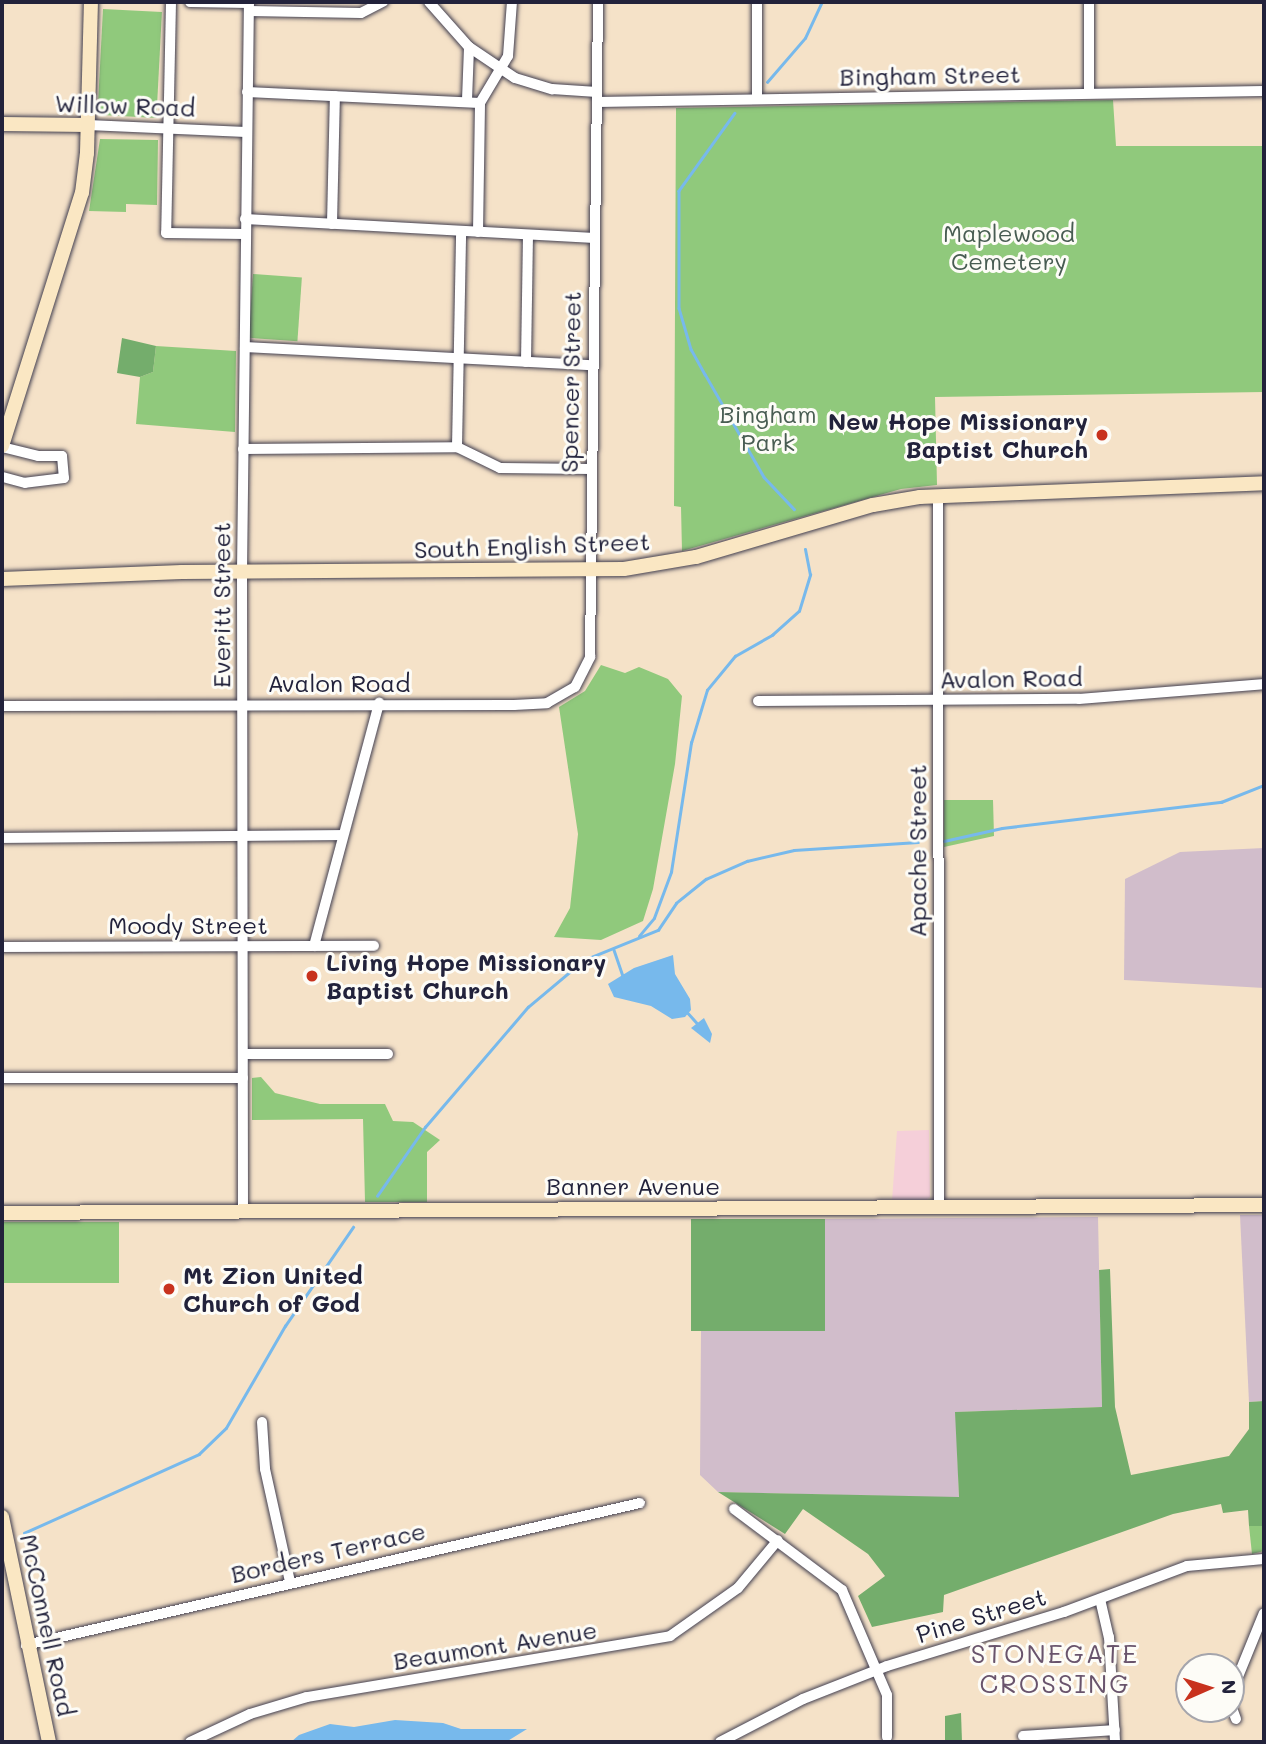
<!DOCTYPE html>
<style>
body{margin:0}
#map{position:relative;width:1266px;height:1744px;overflow:hidden;background:#f5e2c8;font-family:Mali,sans-serif}
div>[style]{position:absolute}
[style*='--x']{left:calc(var(--x)*1px);top:calc(var(--y)*1px);width:calc(var(--w)*1px);rotate:calc(var(--a)*1deg)}
.built>*{inset:0;background:#f5cfd9}
.industrial>*{inset:0;background:#d1bdcb}
.green>*{inset:0;background:#90c97c;transform-origin:0 0}
.forest>*{inset:0;background:#74ad6c;transform-origin:0 0}
.water>*{inset:0;background:#77b9ec}
.stream>*{height:2.5px;margin:-1.25px;padding:0 1.25px;transform-origin:1.25px;border-radius:1.25px;background:#77b9ec}
.roads{filter:drop-shadow(0 0 2px #423f50) drop-shadow(0 0 2px #423f50)}
.street>*{height:10px;margin:-5px;padding:0 5px;transform-origin:5px;border-radius:5px;background:#fff}
.secondary>*{height:14px;margin:-7px;padding:0 7px;transform-origin:7px;border-radius:7px;background:#fae7c3}
.dots>*{width:19px;height:19px;translate:-50% -50%;box-sizing:border-box;border:4px solid #fdfcf7;border-radius:50%}
span{translate:-50% -50%;white-space:nowrap;text-align:center;line-height:1.15;-webkit-text-stroke:6px #fdfcf7;paint-order:stroke}
.street-label{font-size:24px;color:#22223b}
.park-label{font-size:24px;color:#485c52}
.poi-label{font-size:24px;color:#22223b;font-weight:700}
.right{translate:-100% -50%;text-align:right}
.left{translate:0 -50%;text-align:left}
.neighbourhood-label{font-size:26px;color:#69546c;letter-spacing:2px}
.frame{position:absolute;inset:0;border:4px solid #22223b;pointer-events:none}
.north{position:absolute;left:1175px;top:1653px;width:70px;height:70px;box-sizing:border-box;background:#fdfcf7;border:2px solid #a5a5ac;border-radius:50%;rotate:87deg;font-size:19px;font-weight:700;line-height:28px;text-align:center;color:#22223b}
.north::after{content:'';display:block;margin:auto;width:24px;height:32px;background:#c8321e;clip-path:polygon(50% 0,100% 100%,50% 72%,0 100%)}
</style>
<div id="map">
<div class="built">
<div style="clip-path:polygon(929px 1130px,930px 1197px,925px 1201px,892px 1201px,897px 1131px)"></div>
</div>
<div class="industrial">
<div style="clip-path:polygon(1264px 848px,1264px 988px,1124px 980px,1125px 879px,1180px 852px)"></div>
<div style="clip-path:polygon(1240px 1215px,1264px 1215px,1264px 1401px,1249px 1402px)"></div>
<div style="clip-path:polygon(1098px 1217px,1102px 1407px,956px 1412px,959px 1498px,718px 1492px,700px 1475px,701px 1331px,825px 1329px,825px 1219px)"></div>
</div>
<div class="green">
<div style="left:103px;top:9px;width:59px;height:106px;rotate:3deg"></div>
<div style="clip-path:polygon(1113px 100px,1116px 146px,1264px 146px,1264px 392px,935px 397px,937px 485px,901px 489px,682px 551px,681px 507px,674px 506px,676px 108px)"></div>
<div style="clip-path:polygon(100px 139px,158px 140px,157px 205px,126px 204px,126px 212px,89px 211px)"></div>
<div style="left:253px;top:274px;width:49px;height:64px;rotate:4deg"></div>
<div style="clip-path:polygon(156px 346px,236px 351px,235px 432px,136px 424px,140px 377px,153px 372px)"></div>
<div style="clip-path:polygon(601px 665px,625px 673px,639px 667px,668px 679px,682px 696px,675px 764px,653px 889px,643px 921px,601px 940px,554px 937px,570px 908px,578px 834px,559px 707px,585px 691px)"></div>
<div style="clip-path:polygon(944px 800px,993px 800px,994px 836px,944px 847px)"></div>
<div style="clip-path:polygon(261px 1077px,275px 1093px,320px 1104px,385px 1104px,393px 1121px,413px 1122px,440px 1140px,427px 1152px,427px 1202px,365px 1202px,363px 1119px,252px 1120px,252px 1078px)"></div>
<div style="left:119px;top:1222px;width:61px;height:117px;rotate:90deg"></div>
<div style="clip-path:polygon(1249px 1526px,1264px 1526px,1264px 1551px,1252px 1554px)"></div>
</div>
<div class="forest">
<div style="clip-path:polygon(122px 338px,156px 346px,153px 372px,140px 377px,117px 373px)"></div>
<div style="left:691px;top:1219px;width:134px;height:112px"></div>
<div style="clip-path:polygon(1110px 1269px,1115px 1407px,1131px 1475px,1229px 1456px,1249px 1429px,1249px 1402px,1264px 1401px,1264px 1526px,1249px 1526px,1248px 1510px,1223px 1513px,1221px 1504px,1173px 1514px,944px 1595px,943px 1612px,872px 1627px,858px 1596px,885px 1576px,868px 1554px,803px 1509px,785px 1534px,718px 1492px,959px 1497px,955px 1412px,1102px 1407px,1099px 1270px)"></div>
<div style="clip-path:polygon(961px 1713px,962px 1742px,945px 1742px,945px 1716px)"></div>
</div>
<div class="water">
<div style="clip-path:polygon(673px 955px,675px 974px,690px 999px,691px 1010px,685px 1017px,672px 1019px,651px 1006px,614px 997px,608px 984px,634px 968px)"></div>
<div style="clip-path:polygon(704px 1018px,712px 1034px,710px 1043px,691px 1028px)"></div>
<div style="clip-path:polygon(395px 1720px,443px 1723px,461px 1729px,527px 1729px,506px 1742px,291px 1742px,299px 1735px,330px 1724px,354px 1727px)"></div>
</div>
<div class="stream">
<div style="--x:767;--y:82;--w:58;--a:-49.2"></div>
<div style="--x:805;--y:38;--w:40;--a:-65"></div>
<div style="--x:735;--y:113;--w:96;--a:125.7"></div>
<div style="--x:679;--y:191;--w:117;--a:90"></div>
<div style="--x:679;--y:308;--w:43;--a:73.7"></div>
<div style="--x:691;--y:349;--w:29;--a:61"></div>
<div style="--x:705;--y:374;--w:119;--a:60.2"></div>
<div style="--x:764;--y:477;--w:44;--a:46.8"></div>
<div style="--x:944;--y:841;--w:59;--a:-12.6"></div>
<div style="--x:1002;--y:828;--w:221;--a:-6.8"></div>
<div style="--x:1221;--y:802;--w:46;--a:-21.6"></div>
<div style="--x:639;--y:936;--w:23;--a:-50"></div>
<div style="--x:654;--y:918;--w:49;--a:-69.7"></div>
<div style="--x:671;--y:872;--w:131;--a:-81.2"></div>
<div style="--x:691;--y:743;--w:55;--a:-73.2"></div>
<div style="--x:707;--y:690;--w:44;--a:-50.5"></div>
<div style="--x:735;--y:656;--w:43;--a:-29.6"></div>
<div style="--x:772;--y:635;--w:36;--a:-42"></div>
<div style="--x:799;--y:611;--w:38;--a:-73"></div>
<div style="--x:810;--y:575;--w:26;--a:-101"></div>
<div style="--x:614;--y:950;--w:28;--a:71"></div>
<div style="--x:688;--y:1013;--w:15;--a:48"></div>
<div style="--x:377;--y:1196;--w:84;--a:-55.2"></div>
<div style="--x:425;--y:1127;--w:158;--a:-49.4"></div>
<div style="--x:528;--y:1007;--w:73;--a:-40"></div>
<div style="--x:584;--y:960;--w:80;--a:-22.1"></div>
<div style="--x:658;--y:930;--w:32;--a:-56"></div>
<div style="--x:676;--y:903;--w:38;--a:-39"></div>
<div style="--x:706;--y:879;--w:45;--a:-23.7"></div>
<div style="--x:747;--y:861;--w:48;--a:-13.2"></div>
<div style="--x:794;--y:850;--w:124;--a:-3.7"></div>
<div style="--x:24;--y:1533;--w:192;--a:-24.3"></div>
<div style="--x:199;--y:1454;--w:37;--a:-44"></div>
<div style="--x:226;--y:1428;--w:118;--a:-60"></div>
<div style="--x:285;--y:1326;--w:120;--a:-55.5"></div>
</div>
<div class="roads">
<div class="street">
<div style="--x:171;--y:2;--w:231;--a:91.2"></div>
<div style="--x:166;--y:233;--w:79;--a:0.7"></div>
<div style="--x:190;--y:2;--w:59;--a:1"></div>
<div style="--x:429;--y:2;--w:60;--a:48.4"></div>
<div style="--x:469;--y:47;--w:55;--a:34"></div>
<div style="--x:515;--y:78;--w:39;--a:17"></div>
<div style="--x:552;--y:89;--w:45;--a:3.8"></div>
<div style="--x:757;--y:2;--w:96;--a:90"></div>
<div style="--x:1089;--y:2;--w:91;--a:90"></div>
<div style="--x:249;--y:11;--w:112;--a:1"></div>
<div style="--x:361;--y:13;--w:25;--a:-27"></div>
<div style="--x:247;--y:92;--w:233;--a:2.7"></div>
<div style="--x:467;--y:100;--w:53;--a:-87.8"></div>
<div style="--x:597;--y:102;--w:667;--a:-0.94"></div>
<div style="--x:88;--y:125;--w:158;--a:2.5"></div>
<div style="--x:245;--y:219;--w:350;--a:3.1"></div>
<div style="--x:332;--y:224;--w:128;--a:-88.7"></div>
<div style="--x:478;--y:232;--w:129;--a:-89.1"></div>
<div style="--x:480;--y:103;--w:55;--a:-59.2"></div>
<div style="--x:508;--y:56;--w:54;--a:-85.8"></div>
<div style="--x:245;--y:347;--w:347;--a:3"></div>
<div style="--x:526;--y:362;--w:127;--a:-89.1"></div>
<div style="--x:2;--y:447;--w:37;--a:14"></div>
<div style="--x:38;--y:456;--w:24;--a:0"></div>
<div style="--x:62;--y:456;--w:22;--a:85"></div>
<div style="--x:64;--y:478;--w:39;--a:173"></div>
<div style="--x:25;--y:483;--w:24;--a:-165"></div>
<div style="--x:457;--y:447;--w:216;--a:-88.9"></div>
<div style="--x:243;--y:449;--w:214;--a:-0.5"></div>
<div style="--x:457;--y:447;--w:48;--a:26"></div>
<div style="--x:500;--y:468;--w:91;--a:0.6"></div>
<div style="--x:938;--y:495;--w:711;--a:89.92"></div>
<div style="--x:758;--y:701;--w:321;--a:-0.4"></div>
<div style="--x:1079;--y:699;--w:186;--a:-4.6"></div>
<div style="--x:2;--y:706;--w:512;--a:-0.11"></div>
<div style="--x:514;--y:705;--w:33;--a:-3"></div>
<div style="--x:547;--y:703;--w:32;--a:-30"></div>
<div style="--x:575;--y:687;--w:34;--a:-63"></div>
<div style="--x:590;--y:657;--w:655;--a:-89.3"></div>
<div style="--x:2;--y:838;--w:341;--a:-0.5"></div>
<div style="--x:314;--y:946;--w:252;--a:-75"></div>
<div style="--x:2;--y:947;--w:372;--a:-0.2"></div>
<div style="--x:243;--y:1054;--w:145;--a:0"></div>
<div style="--x:2;--y:1078;--w:241;--a:0"></div>
<div style="--x:243;--y:1209;--w:638;--a:-90.09"></div>
<div style="--x:242;--y:571;--w:569;--a:-89.3"></div>
<div style="--x:262;--y:1422;--w:47;--a:86.3"></div>
<div style="--x:265;--y:1469;--w:116;--a:77.5"></div>
<div style="--x:734;--y:1509;--w:135;--a:36.9"></div>
<div style="--x:842;--y:1590;--w:114;--a:66.8"></div>
<div style="--x:887;--y:1695;--w:42;--a:90"></div>
<div style="--x:1100;--y:1599;--w:39;--a:77"></div>
<div style="--x:1109;--y:1637;--w:105;--a:86.7"></div>
<div style="--x:26;--y:1645;--w:630;--a:-13.02"></div>
<div style="--x:1236;--y:1719;--w:15;--a:-110"></div>
<div style="--x:1231;--y:1705;--w:27;--a:-77"></div>
<div style="--x:1237;--y:1679;--w:71;--a:-67.8"></div>
<div style="--x:1023;--y:1736;--w:92;--a:-3.7"></div>
<div style="--x:190;--y:1742;--w:66;--a:-25"></div>
<div style="--x:250;--y:1714;--w:59;--a:-16.6"></div>
<div style="--x:307;--y:1697;--w:368;--a:-9.5"></div>
<div style="--x:670;--y:1636;--w:83;--a:-35.2"></div>
<div style="--x:738;--y:1588;--w:62;--a:-50.2"></div>
<div style="--x:720;--y:1742;--w:93;--a:-27.4"></div>
<div style="--x:803;--y:1699;--w:90;--a:-21.4"></div>
<div style="--x:887;--y:1666;--w:185;--a:-17"></div>
<div style="--x:1064;--y:1612;--w:131;--a:-20.5"></div>
<div style="--x:1187;--y:1566;--w:77;--a:-5.2"></div>
</div>
<div class="secondary">
<div style="--x:2;--y:124;--w:86;--a:0.7"></div>
<div style="--x:2;--y:446;--w:265;--a:-72.5"></div>
<div style="--x:82;--y:193;--w:40;--a:-82.9"></div>
<div style="--x:87;--y:153;--w:151;--a:-88.5"></div>
<div style="--x:2;--y:579;--w:180;--a:-2.2"></div>
<div style="--x:182;--y:572;--w:442;--a:-0.4"></div>
<div style="--x:624;--y:569;--w:73;--a:-9.5"></div>
<div style="--x:696;--y:557;--w:184;--a:-16.4"></div>
<div style="--x:873;--y:505;--w:48;--a:-9.7"></div>
<div style="--x:920;--y:497;--w:344;--a:-2.3"></div>
<div style="--x:2;--y:1213;--w:1262;--a:-0.36"></div>
<div style="--x:2;--y:1517;--w:230;--a:78.2"></div>
</div>
</div>
<div class="dots">
<div style="left:1102px;top:435px;background:#c8321e"></div>
<div style="left:312px;top:976px;background:#c8321e"></div>
<div style="left:169px;top:1289px;background:#c8321e"></div>
</div>
<div class="street-label">
<span style="left:930px;top:75px;rotate:-1deg">Bingham Street</span>
<span style="left:125px;top:105px;rotate:2deg">Willow Road</span>
<span style="left:570px;top:382px;rotate:-89deg">Spencer Street</span>
<span style="left:532px;top:545px;rotate:-2deg">South English Street</span>
<span style="left:221px;top:605px;rotate:-90deg">Everitt Street</span>
<span style="left:1011px;top:678px;rotate:-1deg">Avalon Road</span>
<span style="left:339px;top:683px">Avalon Road</span>
<span style="left:917px;top:851px;rotate:-90deg">Apache Street</span>
<span style="left:188px;top:925px">Moody Street</span>
<span style="left:633px;top:1186px">Banner Avenue</span>
<span style="left:328px;top:1552px;rotate:-13deg">Borders Terrace</span>
<span style="left:981px;top:1615px;rotate:-17deg">Pine Street</span>
<span style="left:48px;top:1625px;rotate:78deg">McConnell Road</span>
<span style="left:495px;top:1645px;rotate:-9deg">Beaumont Avenue</span>
</div>
<div class="park-label">
<span style="left:1009px;top:247px">Maplewood<br>Cemetery</span>
<span style="left:768px;top:428px">Bingham<br>Park</span>
</div>
<div class="poi-label">
<span class="right" style="left:1088px;top:435px">New Hope Missionary<br>Baptist Church</span>
<span class="left" style="left:326px;top:976px">Living Hope Missionary<br>Baptist Church</span>
<span class="left" style="left:183px;top:1289px">Mt Zion United<br>Church of God</span>
</div>
<div class="neighbourhood-label">
<span style="left:1055px;top:1669px">STONEGATE<br>CROSSING</span>
</div>
<div class="frame"></div>
<div class="north">N</div>
</div>
